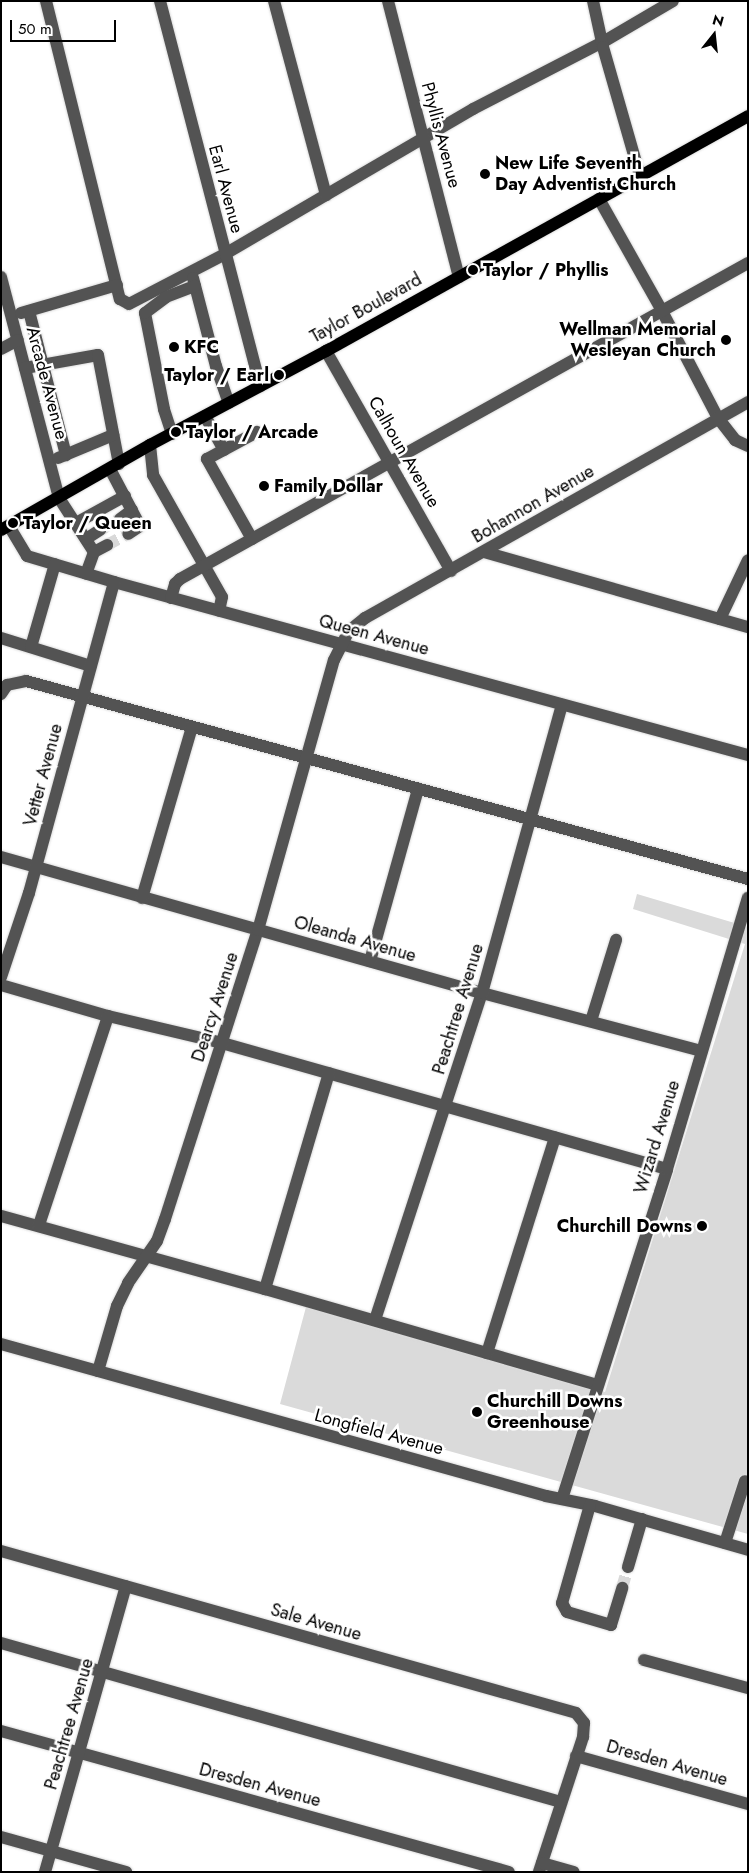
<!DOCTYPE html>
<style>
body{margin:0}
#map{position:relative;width:749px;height:1873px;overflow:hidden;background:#fff;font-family:Jost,sans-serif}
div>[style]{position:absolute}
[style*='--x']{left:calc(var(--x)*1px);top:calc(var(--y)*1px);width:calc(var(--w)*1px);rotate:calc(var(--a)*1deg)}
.green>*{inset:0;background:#dadada}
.minor-tunnel>*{height:12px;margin-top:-6px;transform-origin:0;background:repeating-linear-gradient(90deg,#d9d9d9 0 12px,transparent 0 18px)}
.roads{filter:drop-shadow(0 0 1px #dbdbdb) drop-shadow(0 0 1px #dbdbdb)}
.minor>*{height:12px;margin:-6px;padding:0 6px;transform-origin:6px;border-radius:6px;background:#535353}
.major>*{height:12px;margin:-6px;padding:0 6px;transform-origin:6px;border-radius:6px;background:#000}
.dots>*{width:14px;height:14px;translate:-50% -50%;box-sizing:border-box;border:2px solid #fff;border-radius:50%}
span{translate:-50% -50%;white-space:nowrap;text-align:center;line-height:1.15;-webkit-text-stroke:5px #fff;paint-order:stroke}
.street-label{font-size:18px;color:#000}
.poi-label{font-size:18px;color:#000;font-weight:700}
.left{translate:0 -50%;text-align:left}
.right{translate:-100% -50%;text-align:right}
.frame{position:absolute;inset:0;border:2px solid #000;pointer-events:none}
.north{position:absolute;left:689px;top:10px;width:50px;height:50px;-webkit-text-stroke:4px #fff;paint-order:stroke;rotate:16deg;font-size:14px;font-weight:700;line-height:20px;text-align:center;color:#000}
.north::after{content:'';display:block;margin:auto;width:18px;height:22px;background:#000;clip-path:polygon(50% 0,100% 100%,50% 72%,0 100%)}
.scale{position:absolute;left:10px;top:20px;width:106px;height:22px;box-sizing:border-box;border:2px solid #000;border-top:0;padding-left:6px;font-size:15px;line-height:18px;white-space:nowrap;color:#000;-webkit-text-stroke:4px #fff;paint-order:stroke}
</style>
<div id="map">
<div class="green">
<div style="clip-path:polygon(637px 894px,748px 927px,748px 1534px,280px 1404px,306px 1307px,605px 1392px,745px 944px,633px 909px)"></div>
</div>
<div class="minor-tunnel">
<div style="--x:100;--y:530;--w:23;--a:-29"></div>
<div style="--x:107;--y:545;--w:24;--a:-28"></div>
<div style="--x:622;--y:1588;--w:22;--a:-74"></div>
</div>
<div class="roads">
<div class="minor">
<div style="--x:46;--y:1;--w:307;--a:76.1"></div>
<div style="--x:120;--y:299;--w:10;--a:29"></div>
<div style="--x:129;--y:304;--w:108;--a:-27.5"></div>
<div style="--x:225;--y:254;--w:287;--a:-30.3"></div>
<div style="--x:473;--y:109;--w:146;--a:-27.3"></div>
<div style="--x:603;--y:42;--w:81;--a:-30.4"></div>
<div style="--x:160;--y:1;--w:398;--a:75.4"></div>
<div style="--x:274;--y:1;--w:201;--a:75"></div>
<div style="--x:388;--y:1;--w:285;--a:75.6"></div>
<div style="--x:593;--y:1;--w:47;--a:77.7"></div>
<div style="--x:603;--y:47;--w:134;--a:74"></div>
<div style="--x:599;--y:199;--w:129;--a:60.6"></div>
<div style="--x:662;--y:311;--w:121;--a:62.4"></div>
<div style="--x:718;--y:418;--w:28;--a:52"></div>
<div style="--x:735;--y:440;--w:14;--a:25"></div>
<div style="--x:1;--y:277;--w:228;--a:75.3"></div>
<div style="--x:59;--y:498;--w:64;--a:57.1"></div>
<div style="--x:94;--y:552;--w:23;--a:110"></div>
<div style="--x:193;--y:278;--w:91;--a:75.4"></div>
<div style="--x:216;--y:366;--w:39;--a:71"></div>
<div style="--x:29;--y:311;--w:149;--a:75.6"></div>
<div style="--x:21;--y:313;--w:100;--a:-16.3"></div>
<div style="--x:1;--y:349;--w:19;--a:-28"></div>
<div style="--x:326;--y:351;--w:253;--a:60.4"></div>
<div style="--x:25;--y:368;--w:74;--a:-10.1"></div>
<div style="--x:98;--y:355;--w:111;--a:79.1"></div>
<div style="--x:205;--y:416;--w:39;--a:61"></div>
<div style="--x:172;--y:434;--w:26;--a:-108"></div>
<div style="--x:164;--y:409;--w:98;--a:-101.2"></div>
<div style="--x:145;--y:313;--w:26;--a:-37"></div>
<div style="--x:166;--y:297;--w:31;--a:-21"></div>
<div style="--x:150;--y:445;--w:30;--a:84"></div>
<div style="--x:153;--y:475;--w:140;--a:60.5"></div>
<div style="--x:222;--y:597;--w:14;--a:102"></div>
<div style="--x:58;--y:458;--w:60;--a:-22.7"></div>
<div style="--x:110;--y:469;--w:64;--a:62.2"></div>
<div style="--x:140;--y:526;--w:14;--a:146"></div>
<div style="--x:120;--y:519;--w:15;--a:-37"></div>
<div style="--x:76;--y:523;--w:56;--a:-28.9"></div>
<div style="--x:9;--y:526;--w:35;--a:59"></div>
<div style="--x:27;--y:556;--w:91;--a:16.6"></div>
<div style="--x:114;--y:582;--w:657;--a:15.26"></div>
<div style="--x:86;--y:539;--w:17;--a:-33"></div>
<div style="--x:252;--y:539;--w:92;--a:-119.4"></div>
<div style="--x:207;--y:459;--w:57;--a:-28.4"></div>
<div style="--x:94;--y:552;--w:15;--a:-28"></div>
<div style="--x:484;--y:552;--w:274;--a:15.9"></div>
<div style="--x:171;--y:598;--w:15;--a:-74"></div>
<div style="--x:175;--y:584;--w:7;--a:-45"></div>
<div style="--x:180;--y:579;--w:650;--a:-29.09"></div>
<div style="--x:720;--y:619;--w:65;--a:-64.6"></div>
<div style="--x:1;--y:638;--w:94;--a:17.3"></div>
<div style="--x:31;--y:647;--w:86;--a:-73.9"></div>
<div style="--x:1;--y:694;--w:11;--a:-56"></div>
<div style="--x:7;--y:685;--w:19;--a:-12"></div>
<div style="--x:26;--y:681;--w:749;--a:15.34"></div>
<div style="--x:1;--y:857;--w:500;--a:15.8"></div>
<div style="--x:482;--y:993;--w:227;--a:14.8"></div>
<div style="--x:142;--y:898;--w:178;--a:-73.7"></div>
<div style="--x:370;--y:961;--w:179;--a:-74.4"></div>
<div style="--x:1;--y:977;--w:89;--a:-71.6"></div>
<div style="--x:29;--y:893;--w:322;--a:-74.7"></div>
<div style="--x:1;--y:985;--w:111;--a:16.2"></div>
<div style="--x:108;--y:1016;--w:117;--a:13.3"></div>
<div style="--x:222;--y:1043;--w:462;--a:15.8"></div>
<div style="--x:591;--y:1021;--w:85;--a:-72.8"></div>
<div style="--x:1;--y:1216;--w:274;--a:15.5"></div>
<div style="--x:265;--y:1289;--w:346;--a:16.1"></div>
<div style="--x:39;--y:1225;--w:220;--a:-71.7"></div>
<div style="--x:265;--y:1289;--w:225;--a:-73.5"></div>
<div style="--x:375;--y:1320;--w:344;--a:-71.9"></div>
<div style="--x:482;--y:993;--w:299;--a:-74.5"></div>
<div style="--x:1;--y:1344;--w:566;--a:15.58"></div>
<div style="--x:546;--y:1496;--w:50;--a:11.5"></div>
<div style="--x:595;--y:1506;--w:159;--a:16"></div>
<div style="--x:487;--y:1353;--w:226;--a:-72.5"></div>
<div style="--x:98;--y:1371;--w:68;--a:-73.7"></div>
<div style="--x:117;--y:1306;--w:25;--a:-64"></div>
<div style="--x:128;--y:1283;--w:51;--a:-55.4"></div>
<div style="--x:157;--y:1241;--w:23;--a:-70"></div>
<div style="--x:165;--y:1219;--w:304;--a:-72.2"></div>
<div style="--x:258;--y:930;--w:280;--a:-74.3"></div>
<div style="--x:334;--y:660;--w:33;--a:-63"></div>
<div style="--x:349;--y:631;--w:21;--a:-39"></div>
<div style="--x:365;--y:618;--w:440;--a:-29.4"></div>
<div style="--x:562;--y:1499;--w:346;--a:-72.3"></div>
<div style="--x:667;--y:1169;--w:283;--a:-73.4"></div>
<div style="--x:590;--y:1505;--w:102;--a:105.9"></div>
<div style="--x:562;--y:1603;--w:10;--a:61"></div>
<div style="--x:567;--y:1612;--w:46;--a:16.5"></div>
<div style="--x:611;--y:1625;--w:39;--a:-73"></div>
<div style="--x:725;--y:1543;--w:65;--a:-72.1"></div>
<div style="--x:1;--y:1551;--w:597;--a:15.73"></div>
<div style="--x:576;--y:1713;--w:13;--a:51"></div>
<div style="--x:584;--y:1723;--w:14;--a:94"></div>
<div style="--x:583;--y:1737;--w:142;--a:108.1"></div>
<div style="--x:628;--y:1567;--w:50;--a:-73.7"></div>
<div style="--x:1;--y:1643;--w:582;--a:15.85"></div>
<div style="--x:644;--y:1660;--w:108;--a:15.1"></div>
<div style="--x:1;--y:1731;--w:527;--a:15.51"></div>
<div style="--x:576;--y:1756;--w:179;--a:15.6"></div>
<div style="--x:1;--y:1837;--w:130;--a:15.6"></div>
<div style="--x:542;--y:1863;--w:33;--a:16"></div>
<div style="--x:45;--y:1872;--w:297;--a:-74.2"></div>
</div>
<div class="major">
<div style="--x:1;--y:530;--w:172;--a:-29.7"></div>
<div style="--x:150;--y:445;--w:200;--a:-28.1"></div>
<div style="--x:326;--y:351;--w:483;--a:-29.1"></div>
</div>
</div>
<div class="dots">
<div style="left:485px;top:174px;background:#000"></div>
<div style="left:473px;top:270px;background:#000"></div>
<div style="left:726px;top:340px;background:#000"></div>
<div style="left:174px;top:347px;background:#000"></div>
<div style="left:279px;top:375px;background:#000"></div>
<div style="left:176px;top:432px;background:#000"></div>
<div style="left:264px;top:486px;background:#000"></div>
<div style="left:13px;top:523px;background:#000"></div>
<div style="left:702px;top:1226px;background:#000"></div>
<div style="left:477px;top:1412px;background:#000"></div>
</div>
<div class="street-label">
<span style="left:441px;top:135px;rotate:75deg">Phyllis Avenue</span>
<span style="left:226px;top:189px;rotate:75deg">Earl Avenue</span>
<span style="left:366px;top:308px;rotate:-29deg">Taylor Boulevard</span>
<span style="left:47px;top:383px;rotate:75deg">Arcade Avenue</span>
<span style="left:404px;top:452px;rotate:60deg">Calhoun Avenue</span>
<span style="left:533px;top:504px;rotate:-30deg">Bohannon Avenue</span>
<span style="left:374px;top:635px;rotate:15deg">Queen Avenue</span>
<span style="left:43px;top:775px;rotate:-75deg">Vetter Avenue</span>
<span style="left:355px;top:939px;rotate:16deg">Oleanda Avenue</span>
<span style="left:215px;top:1007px;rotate:-72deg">Dearcy Avenue</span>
<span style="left:458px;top:1009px;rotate:-73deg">Peachtree Avenue</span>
<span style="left:657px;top:1137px;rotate:-73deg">Wizard Avenue</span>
<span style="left:379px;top:1432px;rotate:15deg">Longfield Avenue</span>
<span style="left:316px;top:1622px;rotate:16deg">Sale Avenue</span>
<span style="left:69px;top:1724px;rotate:-74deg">Peachtree Avenue</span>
<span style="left:667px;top:1763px;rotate:16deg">Dresden Avenue</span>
<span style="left:260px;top:1785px;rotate:15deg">Dresden Avenue</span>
</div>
<div class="poi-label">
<span class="left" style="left:495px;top:174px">New Life Seventh<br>Day Adventist Church</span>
<span class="left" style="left:483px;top:270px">Taylor / Phyllis</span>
<span class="right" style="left:716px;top:340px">Wellman Memorial<br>Wesleyan Church</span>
<span class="left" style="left:184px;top:347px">KFC</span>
<span class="right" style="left:269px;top:375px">Taylor / Earl</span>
<span class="left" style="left:186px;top:432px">Taylor / Arcade</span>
<span class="left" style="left:274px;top:486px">Family Dollar</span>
<span class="left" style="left:23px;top:523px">Taylor / Queen</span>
<span class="right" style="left:692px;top:1226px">Churchill Downs</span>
<span class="left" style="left:487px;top:1412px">Churchill Downs<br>Greenhouse</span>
</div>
<div class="frame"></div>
<div class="north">N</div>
<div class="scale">50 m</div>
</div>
